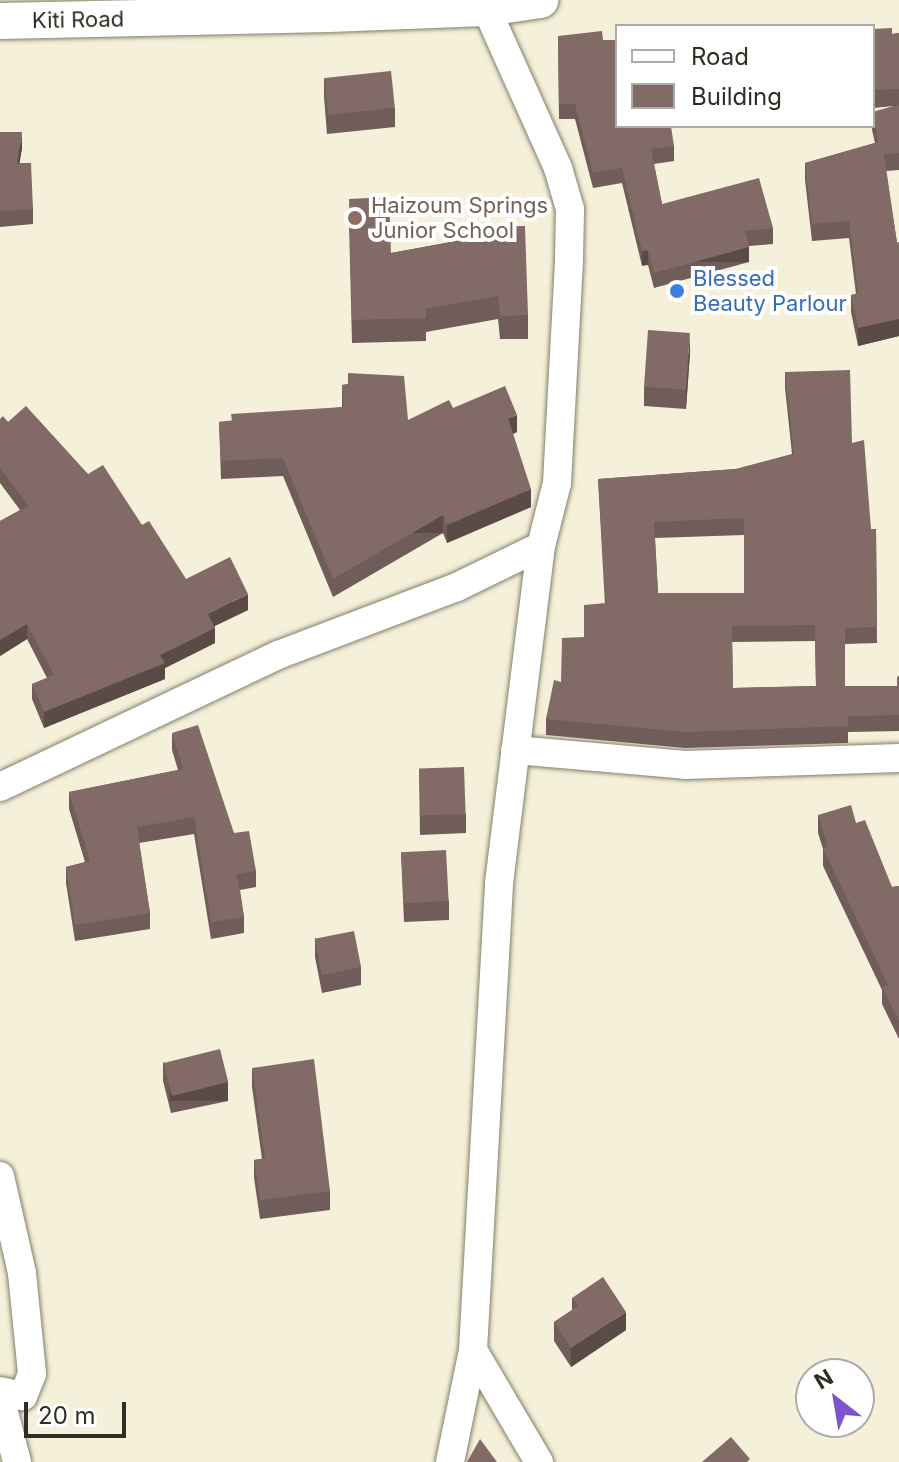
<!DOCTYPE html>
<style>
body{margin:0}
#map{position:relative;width:899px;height:1462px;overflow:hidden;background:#f4f0d9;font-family:Inter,sans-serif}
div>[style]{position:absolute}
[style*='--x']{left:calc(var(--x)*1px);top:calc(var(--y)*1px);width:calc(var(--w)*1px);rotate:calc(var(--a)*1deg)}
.roads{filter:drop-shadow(0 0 2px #827f6a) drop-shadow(0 0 2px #827f6a)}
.minor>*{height:28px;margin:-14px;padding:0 14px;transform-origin:14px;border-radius:14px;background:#fff}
.tertiary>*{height:36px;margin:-18px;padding:0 18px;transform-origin:18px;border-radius:18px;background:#fff}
.wall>*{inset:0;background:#705c58}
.shaded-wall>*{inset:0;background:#5b4b47;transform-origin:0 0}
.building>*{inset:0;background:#826b66;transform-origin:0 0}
.dots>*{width:22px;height:22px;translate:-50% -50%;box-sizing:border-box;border:4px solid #fff;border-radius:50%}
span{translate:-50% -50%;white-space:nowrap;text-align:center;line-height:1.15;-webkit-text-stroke:8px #fff;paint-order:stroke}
.street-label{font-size:22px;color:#2f2d24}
.education-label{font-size:22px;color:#785e54}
.left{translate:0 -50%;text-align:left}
.shop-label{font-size:22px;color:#366cbe}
.legend{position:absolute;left:615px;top:24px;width:260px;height:104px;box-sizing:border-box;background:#fff;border:2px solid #acaba7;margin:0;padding:10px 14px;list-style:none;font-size:24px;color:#2f2d24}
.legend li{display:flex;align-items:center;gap:16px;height:40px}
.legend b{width:40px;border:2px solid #acaba7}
.north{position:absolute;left:795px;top:1358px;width:80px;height:80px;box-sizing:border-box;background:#fff;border:2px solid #acaba7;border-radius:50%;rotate:329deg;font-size:22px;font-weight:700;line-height:32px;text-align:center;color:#2f2d24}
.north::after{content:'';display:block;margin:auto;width:28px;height:36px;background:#7d55ce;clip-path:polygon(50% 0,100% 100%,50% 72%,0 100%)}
.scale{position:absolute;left:24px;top:1402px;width:102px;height:36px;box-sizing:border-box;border:4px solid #2f2d24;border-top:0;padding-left:10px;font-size:24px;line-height:28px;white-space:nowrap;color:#2f2d24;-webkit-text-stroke:6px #fff;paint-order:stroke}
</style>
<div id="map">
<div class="roads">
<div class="minor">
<div style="--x:515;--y:750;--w:171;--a:5"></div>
<div style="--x:685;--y:765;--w:214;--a:-1.9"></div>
<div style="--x:0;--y:787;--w:308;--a:-25.4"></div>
<div style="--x:278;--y:655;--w:191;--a:-20.8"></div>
<div style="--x:457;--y:587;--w:93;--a:-26"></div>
<div style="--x:0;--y:1176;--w:99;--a:77.2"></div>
<div style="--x:22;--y:1273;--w:101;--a:84.3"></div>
<div style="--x:32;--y:1374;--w:24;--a:112"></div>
<div style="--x:23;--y:1396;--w:24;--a:-168"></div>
<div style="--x:473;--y:1350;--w:130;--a:59.5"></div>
<div style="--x:0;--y:1397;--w:67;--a:75.3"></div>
<div style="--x:450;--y:1462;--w:114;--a:-78.4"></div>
<div style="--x:473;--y:1350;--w:468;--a:-86.8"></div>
<div style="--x:499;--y:883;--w:340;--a:-82.9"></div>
<div style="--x:541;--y:546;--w:65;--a:-75.7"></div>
<div style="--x:557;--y:483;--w:225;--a:-86.9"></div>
<div style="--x:569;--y:258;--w:49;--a:-88.8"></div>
<div style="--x:570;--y:209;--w:43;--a:-106.3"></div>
<div style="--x:558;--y:168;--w:175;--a:-114.2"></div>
</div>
<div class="tertiary">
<div style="--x:0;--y:21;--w:329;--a:-1.2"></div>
<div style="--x:329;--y:14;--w:157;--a:-2.2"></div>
<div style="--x:486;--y:8;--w:55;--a:-8.4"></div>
</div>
</div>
<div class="wall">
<div style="clip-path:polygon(873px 29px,892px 34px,899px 33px,899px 170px,886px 171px,897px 243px,899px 242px,899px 336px,858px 346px,851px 312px,851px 295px,856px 294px,849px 238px,812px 241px,805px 180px,805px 163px,875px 143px,872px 130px,873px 112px,894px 106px,873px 108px)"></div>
<div style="clip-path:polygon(558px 36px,603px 40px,674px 146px,674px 161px,654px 164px,662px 204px,773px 228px,773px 244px,749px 246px,749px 262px,654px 288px,648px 265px,642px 266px,622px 183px,593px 188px,575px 119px,559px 119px)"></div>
<div style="clip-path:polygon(324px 78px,395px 108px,395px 127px,327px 134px,324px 97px)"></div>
<div style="clip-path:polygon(0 132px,22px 148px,19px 163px,33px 209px,33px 224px,0 227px)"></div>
<div style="clip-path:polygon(349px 222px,391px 253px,478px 237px,528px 315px,528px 339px,500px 339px,498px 319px,426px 332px,426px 341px,352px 343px)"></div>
<div style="clip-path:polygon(690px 352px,686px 409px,644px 406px,644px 387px)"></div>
<div style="clip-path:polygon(evenodd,785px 372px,852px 443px,871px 529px,876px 529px,877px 643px,845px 644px,845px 686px,897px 686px,899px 676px,899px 734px,899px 731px,848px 732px,848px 743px,685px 748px,546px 735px,546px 719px,561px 682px,584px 637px,605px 604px,598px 479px,736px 469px,792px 454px,785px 388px,785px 372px,744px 535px,744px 593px,658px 593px,655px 538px,744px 535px,785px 372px,815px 641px,816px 686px,733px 688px,732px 642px,815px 641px)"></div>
<div style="clip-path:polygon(348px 373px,408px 420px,453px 408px,517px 432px,513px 434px,531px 507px,447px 543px,443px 533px,333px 597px,283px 476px,221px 479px,219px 422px,342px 407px,342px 385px,348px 384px)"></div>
<div style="clip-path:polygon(0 419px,8px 422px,88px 474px,142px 525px,186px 579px,248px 610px,215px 626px,215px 643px,165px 668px,165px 679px,44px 728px,32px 699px,32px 684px,47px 678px,27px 639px,0 656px,0 521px,20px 510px,0 483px)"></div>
<div style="clip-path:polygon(172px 733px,234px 833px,256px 871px,256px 887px,240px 890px,244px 917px,244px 933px,211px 939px,194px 834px,139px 843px,150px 913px,150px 929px,75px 941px,66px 883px,66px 867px,85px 862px,69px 809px,69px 792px,178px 770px,172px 750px)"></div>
<div style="clip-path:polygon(419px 769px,466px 814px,466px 833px,420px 835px)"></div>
<div style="clip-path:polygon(818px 815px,856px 823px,892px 887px,899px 886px,899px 1039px,882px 1004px,882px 990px,823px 866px,823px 849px,818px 833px)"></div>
<div style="clip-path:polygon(401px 852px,449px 901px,449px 920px,404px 922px)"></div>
<div style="clip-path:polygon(315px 938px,361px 967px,361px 985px,322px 993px,315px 957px)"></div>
<div style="clip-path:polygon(163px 1062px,228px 1101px,171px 1113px,163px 1081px)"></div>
<div style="clip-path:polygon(252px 1068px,330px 1191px,330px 1210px,260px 1219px,254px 1178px,254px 1160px,262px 1159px,252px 1087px)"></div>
<div style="clip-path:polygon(572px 1298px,626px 1330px,571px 1367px,554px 1341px,554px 1322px,572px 1310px)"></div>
</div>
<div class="shaded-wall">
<div style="clip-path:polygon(22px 132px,22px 148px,17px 179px,17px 163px)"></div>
<div style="left:749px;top:247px;width:15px;height:98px;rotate:90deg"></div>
<div style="left:648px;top:250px;width:15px;height:6px;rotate:90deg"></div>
<div style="clip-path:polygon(899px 319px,899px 336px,858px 346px,858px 328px)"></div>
<div style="clip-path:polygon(690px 333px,690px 352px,686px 409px,686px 390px)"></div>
<div style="clip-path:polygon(517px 415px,517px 432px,508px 436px,508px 418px)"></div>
<div style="clip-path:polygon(531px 489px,531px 507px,447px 543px,447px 525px)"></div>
<div style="left:443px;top:515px;width:18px;height:127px;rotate:90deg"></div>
<div style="clip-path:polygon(248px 594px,248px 610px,208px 629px,208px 614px)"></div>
<div style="clip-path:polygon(27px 624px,27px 639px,0 656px,0 640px)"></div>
<div style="clip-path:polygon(215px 628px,215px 643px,165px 668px,165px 679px,44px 728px,44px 712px)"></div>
<div style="left:228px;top:1082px;width:19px;height:58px;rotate:90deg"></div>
<div style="clip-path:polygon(626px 1312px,626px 1330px,571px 1367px,571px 1348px)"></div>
</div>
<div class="building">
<div style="clip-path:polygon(892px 28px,892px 34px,899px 33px,899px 89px,873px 90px,873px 29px)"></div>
<div style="clip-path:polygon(602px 31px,603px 40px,617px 40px,617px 126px,671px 126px,674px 146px,651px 149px,662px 204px,759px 178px,773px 228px,745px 231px,749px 247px,654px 273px,648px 250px,642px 251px,622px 168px,593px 173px,575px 104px,559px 104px,558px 36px)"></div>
<div style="left:391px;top:71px;width:37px;height:67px;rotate:84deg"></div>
<div style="clip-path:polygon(899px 105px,899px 153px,884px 154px,897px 243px,899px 242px,899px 319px,858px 328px,851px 295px,858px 293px,849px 221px,812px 224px,805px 163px,878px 142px,873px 112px)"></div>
<div style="clip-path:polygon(0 132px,22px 132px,17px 163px,31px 163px,33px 209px,0 211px)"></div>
<div style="clip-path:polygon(389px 197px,391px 253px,478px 237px,478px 227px,525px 226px,528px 315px,500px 316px,498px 296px,426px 309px,426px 318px,352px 320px,349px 199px)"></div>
<div style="left:648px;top:330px;width:42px;height:57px;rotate:4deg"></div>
<div style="clip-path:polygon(evenodd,850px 370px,852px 443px,864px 440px,871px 529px,876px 529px,877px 627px,845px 628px,845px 686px,897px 686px,897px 677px,899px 676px,899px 718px,899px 715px,848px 716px,848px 726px,685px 732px,546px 719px,554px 680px,561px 682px,562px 638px,584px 637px,584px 605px,606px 603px,598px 479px,736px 469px,794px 454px,785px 372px,850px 370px,744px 518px,744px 593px,658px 593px,654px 522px,744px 518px,850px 370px,815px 625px,816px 686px,733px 688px,732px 626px,815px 625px)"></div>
<div style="clip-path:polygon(348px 373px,404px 376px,408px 420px,449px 400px,453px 408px,505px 386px,517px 415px,508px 418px,531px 489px,447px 525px,443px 515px,333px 579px,283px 458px,221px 461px,219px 422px,232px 421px,231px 414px,344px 407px,342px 385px,349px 384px)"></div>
<div style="clip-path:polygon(26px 406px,88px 474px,103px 465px,142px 525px,149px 521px,186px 579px,230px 557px,248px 594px,208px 614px,215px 628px,160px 655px,165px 663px,44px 712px,32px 684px,54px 675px,27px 624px,0 640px,0 521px,29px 506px,0 468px,0 419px,3px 416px,8px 422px)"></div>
<div style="clip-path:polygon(198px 725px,234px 833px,249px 831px,256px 871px,237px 874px,244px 917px,211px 922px,194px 817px,137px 827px,150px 913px,75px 925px,66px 867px,90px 861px,69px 792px,183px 769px,172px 733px)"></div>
<div style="left:464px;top:767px;width:47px;height:45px;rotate:88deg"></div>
<div style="clip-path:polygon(851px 805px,856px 823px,865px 820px,892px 887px,899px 886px,899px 1021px,882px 987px,888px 985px,823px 848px,828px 847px,818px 815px)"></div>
<div style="left:446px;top:850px;width:51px;height:45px;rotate:87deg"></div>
<div style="left:354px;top:931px;width:37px;height:40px;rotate:79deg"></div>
<div style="left:220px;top:1049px;width:34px;height:58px;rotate:76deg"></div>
<div style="clip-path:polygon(314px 1059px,330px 1191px,260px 1200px,254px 1160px,265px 1158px,252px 1068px)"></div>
<div style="clip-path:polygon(603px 1277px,626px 1312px,571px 1348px,554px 1322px,578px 1306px,572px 1298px)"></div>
<div style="clip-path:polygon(731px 1437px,750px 1459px,747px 1462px,702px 1462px)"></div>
<div style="clip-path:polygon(480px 1439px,497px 1462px,467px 1462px)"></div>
</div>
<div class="dots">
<div style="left:355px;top:218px;background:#8d6e63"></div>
<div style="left:677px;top:291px;background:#3f7fe0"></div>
</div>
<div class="street-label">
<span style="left:78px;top:20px;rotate:-1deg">Kiti Road</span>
</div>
<div class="education-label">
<span class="left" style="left:371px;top:218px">Haizoum Springs<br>Junior School</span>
</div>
<div class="shop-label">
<span class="left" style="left:693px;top:291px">Blessed<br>Beauty Parlour</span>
</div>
<ul class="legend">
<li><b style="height:10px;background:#fff"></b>Road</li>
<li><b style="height:22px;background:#826b66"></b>Building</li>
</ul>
<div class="north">N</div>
<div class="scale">20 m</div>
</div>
